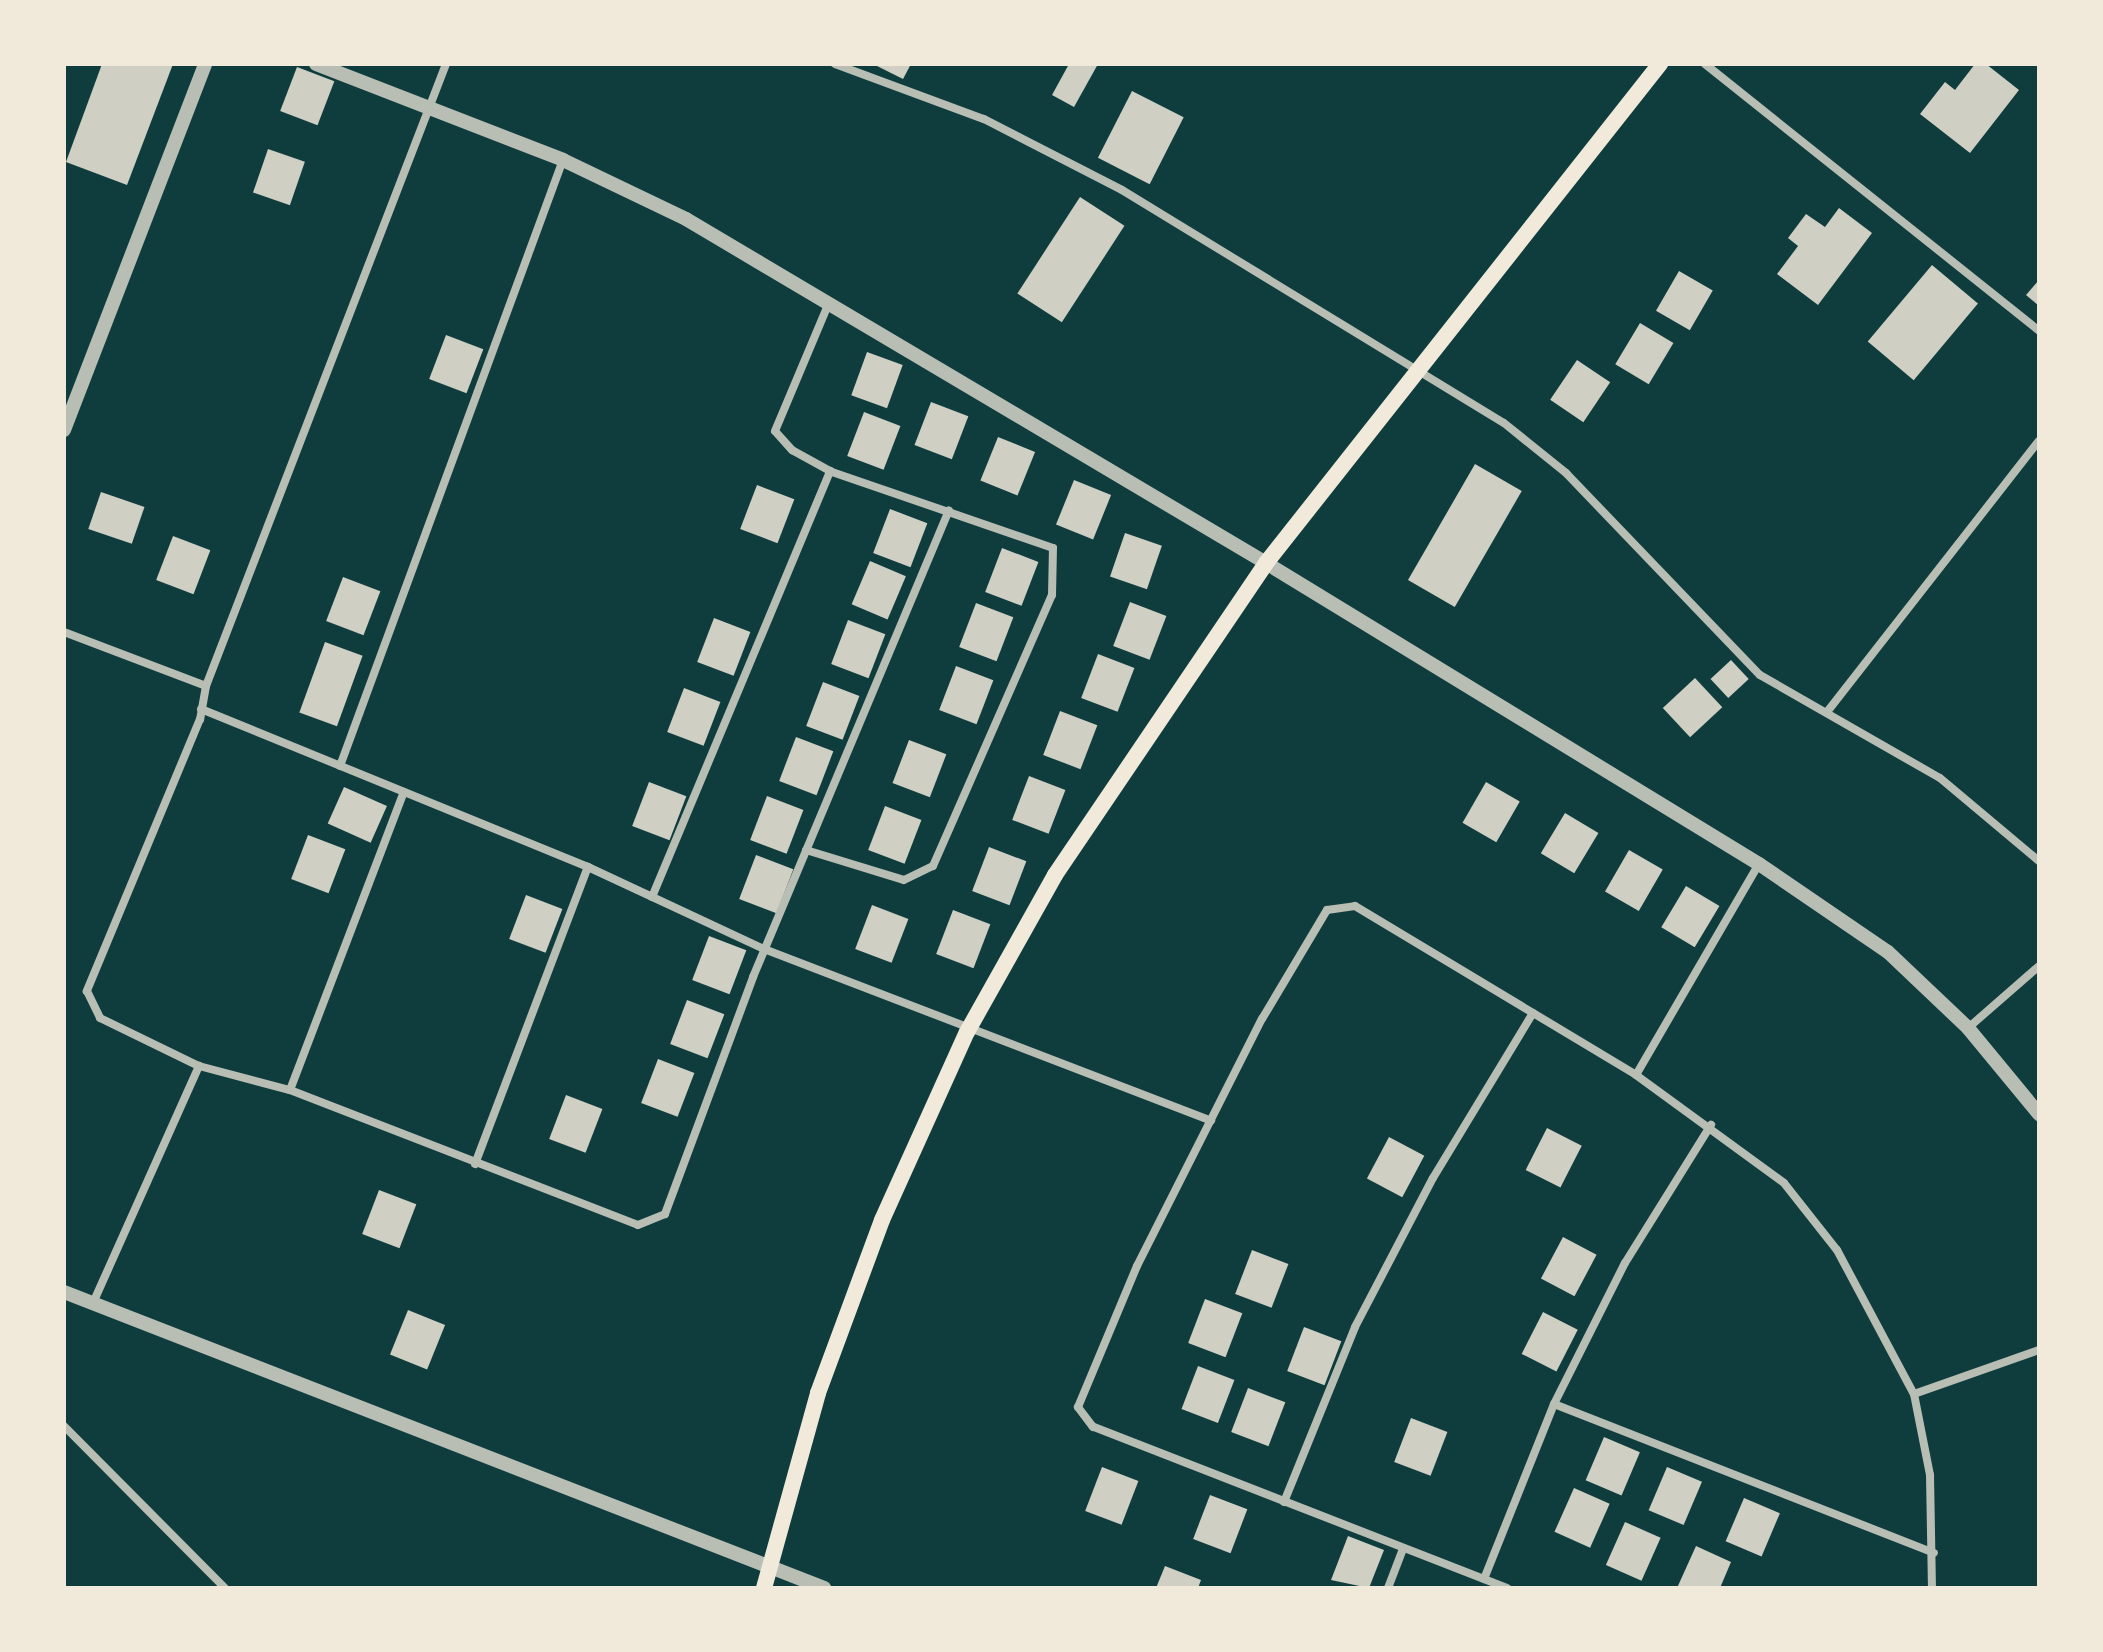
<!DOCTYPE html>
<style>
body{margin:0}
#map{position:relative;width:2103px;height:1652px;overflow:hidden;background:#0f3d3e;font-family:Overpass,sans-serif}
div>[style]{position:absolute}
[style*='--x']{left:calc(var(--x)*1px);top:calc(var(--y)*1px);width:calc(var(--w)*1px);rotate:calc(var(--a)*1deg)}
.building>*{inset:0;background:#cfcfc3;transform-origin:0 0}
.minor>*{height:8px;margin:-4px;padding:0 4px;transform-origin:4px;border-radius:4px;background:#b8beb3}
.tertiary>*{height:14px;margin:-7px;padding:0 7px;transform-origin:7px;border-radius:7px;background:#b8beb3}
.secondary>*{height:16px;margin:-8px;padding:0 8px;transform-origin:8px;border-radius:8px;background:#f1e9da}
span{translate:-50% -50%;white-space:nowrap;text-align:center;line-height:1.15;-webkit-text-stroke:8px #f1e9da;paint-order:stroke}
.frame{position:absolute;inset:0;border:66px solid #f1e9da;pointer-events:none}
</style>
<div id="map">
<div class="building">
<div style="clip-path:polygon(102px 64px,173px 64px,127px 185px,66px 162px)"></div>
<div style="clip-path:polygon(873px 64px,911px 64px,903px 79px)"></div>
<div style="clip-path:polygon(1069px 64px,1098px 64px,1074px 107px,1052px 95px)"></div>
<div style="clip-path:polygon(1975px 64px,1986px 64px,2019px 90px,1970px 153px,1920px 114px,1945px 82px,1955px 90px)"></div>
<div style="left:297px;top:67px;width:40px;height:47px;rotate:21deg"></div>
<div style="left:1132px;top:91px;width:58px;height:75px;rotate:27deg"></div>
<div style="left:268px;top:149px;width:39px;height:46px;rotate:19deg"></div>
<div style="left:1080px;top:197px;width:53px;height:115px;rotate:33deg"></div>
<div style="clip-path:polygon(1839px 208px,1872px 233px,1818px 305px,1777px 274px,1798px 246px,1788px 238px,1806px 214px,1825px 227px)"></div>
<div style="left:1932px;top:265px;width:60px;height:100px;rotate:40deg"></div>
<div style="left:1679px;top:271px;width:39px;height:46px;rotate:30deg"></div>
<div style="clip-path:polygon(2039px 280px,2039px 306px,2026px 295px)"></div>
<div style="left:1640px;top:323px;width:39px;height:48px;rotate:31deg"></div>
<div style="left:446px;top:335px;width:40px;height:47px;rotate:21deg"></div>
<div style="left:867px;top:352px;width:38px;height:46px;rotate:20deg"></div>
<div style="left:1577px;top:360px;width:40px;height:48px;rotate:34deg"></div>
<div style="left:931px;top:402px;width:40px;height:46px;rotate:21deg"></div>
<div style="left:864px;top:412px;width:39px;height:47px;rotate:21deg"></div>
<div style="left:998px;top:437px;width:40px;height:47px;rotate:22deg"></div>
<div style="left:1475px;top:464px;width:54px;height:134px;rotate:30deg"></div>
<div style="left:1074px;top:480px;width:40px;height:48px;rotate:22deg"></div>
<div style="left:757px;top:485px;width:40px;height:47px;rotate:21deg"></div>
<div style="left:101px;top:492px;width:46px;height:39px;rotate:19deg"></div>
<div style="left:890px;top:509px;width:40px;height:47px;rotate:21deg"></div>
<div style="left:1125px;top:533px;width:39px;height:46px;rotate:19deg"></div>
<div style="left:173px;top:536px;width:40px;height:47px;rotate:21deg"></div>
<div style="left:1002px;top:548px;width:39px;height:47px;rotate:21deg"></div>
<div style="left:870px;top:561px;width:39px;height:47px;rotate:23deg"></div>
<div style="left:343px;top:577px;width:40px;height:47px;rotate:21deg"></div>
<div style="left:1130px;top:602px;width:39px;height:47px;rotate:21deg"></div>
<div style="left:976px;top:603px;width:40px;height:47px;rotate:21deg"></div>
<div style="left:714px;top:618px;width:39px;height:47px;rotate:21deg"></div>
<div style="left:848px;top:620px;width:40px;height:47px;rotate:21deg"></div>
<div style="left:325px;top:642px;width:40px;height:75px;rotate:20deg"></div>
<div style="left:1098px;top:654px;width:39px;height:47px;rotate:21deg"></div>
<div style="left:1731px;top:660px;width:26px;height:28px;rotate:47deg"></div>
<div style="left:956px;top:666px;width:40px;height:47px;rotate:21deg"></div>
<div style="left:1695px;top:678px;width:40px;height:44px;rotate:47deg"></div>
<div style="left:823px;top:682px;width:39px;height:47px;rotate:21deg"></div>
<div style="left:684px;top:688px;width:39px;height:47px;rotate:21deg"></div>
<div style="left:1060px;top:711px;width:40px;height:47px;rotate:21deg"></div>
<div style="left:796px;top:737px;width:40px;height:47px;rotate:21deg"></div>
<div style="left:909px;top:740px;width:40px;height:46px;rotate:21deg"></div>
<div style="left:1029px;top:776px;width:39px;height:47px;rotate:21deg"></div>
<div style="left:649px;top:782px;width:40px;height:47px;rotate:21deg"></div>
<div style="left:1486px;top:782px;width:39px;height:47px;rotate:30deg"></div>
<div style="left:344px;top:787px;width:47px;height:40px;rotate:24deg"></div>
<div style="left:767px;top:796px;width:39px;height:47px;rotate:21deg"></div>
<div style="left:885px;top:806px;width:39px;height:47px;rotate:21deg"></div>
<div style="left:1565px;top:813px;width:39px;height:47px;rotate:31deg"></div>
<div style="left:308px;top:835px;width:40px;height:47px;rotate:21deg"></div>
<div style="left:989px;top:847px;width:40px;height:47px;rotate:21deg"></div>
<div style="left:1629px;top:850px;width:39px;height:48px;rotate:30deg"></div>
<div style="left:756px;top:855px;width:40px;height:47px;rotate:21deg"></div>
<div style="left:1686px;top:886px;width:39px;height:48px;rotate:31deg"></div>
<div style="left:526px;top:895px;width:39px;height:47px;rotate:21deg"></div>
<div style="left:872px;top:905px;width:39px;height:47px;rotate:21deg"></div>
<div style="left:953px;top:910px;width:40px;height:47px;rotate:21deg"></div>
<div style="left:709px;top:936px;width:40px;height:47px;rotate:21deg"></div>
<div style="left:687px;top:1000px;width:40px;height:47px;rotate:21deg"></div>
<div style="left:658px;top:1059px;width:39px;height:47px;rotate:21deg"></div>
<div style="left:566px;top:1095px;width:39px;height:47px;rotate:21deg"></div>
<div style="left:1547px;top:1128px;width:39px;height:47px;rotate:27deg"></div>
<div style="left:1389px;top:1137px;width:40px;height:47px;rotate:28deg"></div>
<div style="left:379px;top:1190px;width:40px;height:47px;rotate:21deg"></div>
<div style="left:1563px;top:1237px;width:38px;height:47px;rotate:28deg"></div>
<div style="left:1252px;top:1250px;width:39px;height:47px;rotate:21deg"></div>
<div style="left:1205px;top:1299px;width:40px;height:47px;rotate:21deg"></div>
<div style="left:408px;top:1310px;width:40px;height:48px;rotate:22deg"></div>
<div style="left:1543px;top:1312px;width:39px;height:47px;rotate:27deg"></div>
<div style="left:1304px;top:1327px;width:40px;height:47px;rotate:21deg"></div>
<div style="left:1198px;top:1366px;width:39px;height:46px;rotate:21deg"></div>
<div style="left:1248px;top:1388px;width:40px;height:47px;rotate:21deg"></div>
<div style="left:1411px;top:1418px;width:39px;height:47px;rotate:21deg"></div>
<div style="left:1604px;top:1437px;width:39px;height:47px;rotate:23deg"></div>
<div style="left:1102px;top:1467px;width:39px;height:47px;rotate:21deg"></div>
<div style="left:1667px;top:1467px;width:38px;height:47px;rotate:23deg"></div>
<div style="left:1574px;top:1488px;width:39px;height:48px;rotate:24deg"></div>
<div style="left:1210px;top:1495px;width:40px;height:47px;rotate:21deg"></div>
<div style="left:1744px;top:1498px;width:39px;height:47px;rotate:23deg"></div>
<div style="left:1625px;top:1522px;width:39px;height:47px;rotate:24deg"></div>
<div style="clip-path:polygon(1348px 1536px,1384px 1550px,1369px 1588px,1331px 1580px)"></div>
<div style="clip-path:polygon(1696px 1546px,1731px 1562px,1720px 1588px,1677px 1588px)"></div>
<div style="clip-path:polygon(1165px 1566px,1201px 1580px,1198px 1588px,1156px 1588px)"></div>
</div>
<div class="minor">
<div style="--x:446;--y:64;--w:667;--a:111.1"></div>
<div style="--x:206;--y:686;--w:34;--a:100"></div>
<div style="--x:200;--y:719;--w:295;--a:112.6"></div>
<div style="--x:87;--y:991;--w:30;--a:64"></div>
<div style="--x:100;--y:1018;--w:110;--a:25.9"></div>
<div style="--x:199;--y:1066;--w:94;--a:14.8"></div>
<div style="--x:290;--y:1090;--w:373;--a:21.2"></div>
<div style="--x:638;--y:1225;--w:29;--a:-22"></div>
<div style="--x:665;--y:1214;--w:253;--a:-69.6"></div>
<div style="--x:753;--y:977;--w:506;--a:-67.23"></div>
<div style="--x:835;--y:64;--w:159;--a:20.3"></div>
<div style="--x:984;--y:119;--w:155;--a:27.2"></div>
<div style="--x:1122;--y:190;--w:447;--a:31.4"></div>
<div style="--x:1504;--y:423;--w:80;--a:38.9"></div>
<div style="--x:1566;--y:473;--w:280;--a:46.2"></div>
<div style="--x:1760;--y:675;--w:207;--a:29.8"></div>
<div style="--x:1940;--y:778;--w:129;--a:40"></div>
<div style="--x:1705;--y:64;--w:428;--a:38.6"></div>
<div style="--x:64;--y:632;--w:152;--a:20.8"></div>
<div style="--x:201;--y:709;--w:418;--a:22.2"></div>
<div style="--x:588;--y:867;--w:194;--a:25"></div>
<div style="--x:764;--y:949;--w:479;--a:21"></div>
<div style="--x:1827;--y:712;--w:344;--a:-52"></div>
<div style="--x:340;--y:766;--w:646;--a:-69.8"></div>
<div style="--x:806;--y:850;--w:102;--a:17"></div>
<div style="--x:904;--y:880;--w:32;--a:-26"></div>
<div style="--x:933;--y:866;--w:296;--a:-66.3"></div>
<div style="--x:1052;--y:595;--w:47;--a:-88.8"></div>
<div style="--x:1053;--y:548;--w:236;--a:-161"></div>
<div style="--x:830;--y:471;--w:43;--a:-151.1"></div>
<div style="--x:792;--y:450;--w:25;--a:-132"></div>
<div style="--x:775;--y:431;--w:137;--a:-67.2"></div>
<div style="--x:652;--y:897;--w:462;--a:-67.3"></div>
<div style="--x:1968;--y:1028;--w:94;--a:-41.1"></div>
<div style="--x:1636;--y:1075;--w:244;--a:-59.8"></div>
<div style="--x:290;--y:1090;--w:319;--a:-69.1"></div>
<div style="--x:475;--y:1164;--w:318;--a:-69.2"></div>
<div style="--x:93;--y:1303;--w:260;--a:-65.9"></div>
<div style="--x:1914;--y:1394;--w:133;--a:-19.4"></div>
<div style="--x:1554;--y:1404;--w:408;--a:21.4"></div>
<div style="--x:64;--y:1426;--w:228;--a:45.2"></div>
<div style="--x:1284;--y:1502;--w:189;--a:-67.9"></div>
<div style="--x:1355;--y:1327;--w:168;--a:-62.4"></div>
<div style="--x:1433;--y:1178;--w:193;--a:-58.8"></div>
<div style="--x:1484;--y:1579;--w:188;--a:-68.2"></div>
<div style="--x:1554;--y:1404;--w:158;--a:-63.3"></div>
<div style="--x:1625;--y:1263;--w:163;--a:-58.1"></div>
<div style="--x:1388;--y:1588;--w:42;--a:-69"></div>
<div style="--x:1507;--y:1588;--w:444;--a:-158.7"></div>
<div style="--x:1093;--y:1427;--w:25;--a:-127"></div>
<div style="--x:1078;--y:1407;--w:153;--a:-67.3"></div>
<div style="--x:1137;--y:1266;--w:277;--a:-63.2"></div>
<div style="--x:1262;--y:1019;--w:127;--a:-59.2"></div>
<div style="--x:1327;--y:910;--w:28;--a:-8"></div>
<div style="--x:1355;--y:906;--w:328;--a:31"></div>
<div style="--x:1636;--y:1075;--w:183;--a:36.1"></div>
<div style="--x:1784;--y:1183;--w:85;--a:51.7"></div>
<div style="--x:1837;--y:1250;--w:163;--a:61.9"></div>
<div style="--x:1914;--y:1394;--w:83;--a:78.8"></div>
<div style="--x:1930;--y:1475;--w:113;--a:89"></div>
</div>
<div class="tertiary">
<div style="--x:316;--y:64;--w:265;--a:21.2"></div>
<div style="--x:563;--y:160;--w:136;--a:25.6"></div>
<div style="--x:686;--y:219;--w:674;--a:30.67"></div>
<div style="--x:1266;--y:563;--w:578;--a:31.41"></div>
<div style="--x:1759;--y:864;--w:156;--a:34.3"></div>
<div style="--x:1888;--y:952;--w:110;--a:43.5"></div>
<div style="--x:1968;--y:1028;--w:112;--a:50.5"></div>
<div style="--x:64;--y:430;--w:392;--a:-68.9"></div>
<div style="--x:64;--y:1292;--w:816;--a:21.28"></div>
</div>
<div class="secondary">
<div style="--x:764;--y:1588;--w:202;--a:-74.5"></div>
<div style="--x:818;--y:1393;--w:184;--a:-69.7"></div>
<div style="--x:882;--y:1220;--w:206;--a:-65.7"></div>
<div style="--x:967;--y:1032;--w:180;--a:-60.7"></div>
<div style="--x:1055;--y:875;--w:377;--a:-55.9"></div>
<div style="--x:1266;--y:563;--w:636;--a:-51.71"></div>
</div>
<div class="frame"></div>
</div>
